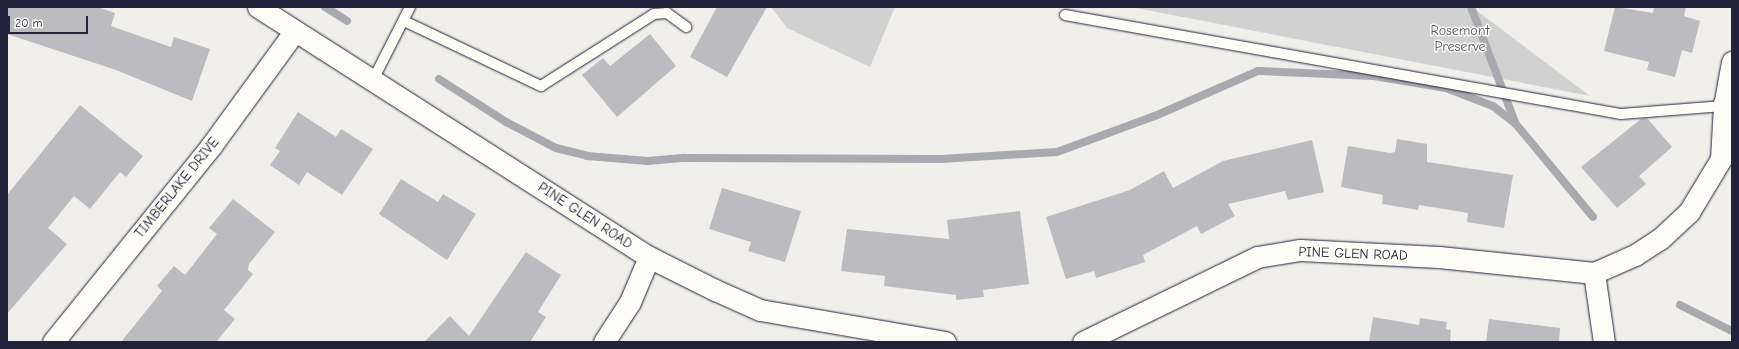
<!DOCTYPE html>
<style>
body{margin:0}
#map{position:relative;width:1739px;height:349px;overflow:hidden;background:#f0efec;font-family:"Comic Neue",sans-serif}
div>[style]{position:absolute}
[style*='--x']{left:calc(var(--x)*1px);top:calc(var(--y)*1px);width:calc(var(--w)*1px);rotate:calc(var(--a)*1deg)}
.green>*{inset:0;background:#d2d1d1}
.stream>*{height:8px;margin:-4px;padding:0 4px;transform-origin:4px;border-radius:4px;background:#a9a9b0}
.building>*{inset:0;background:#bcbcc0}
.roads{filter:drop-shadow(0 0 1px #22223b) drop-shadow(0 0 1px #22223b)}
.lane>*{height:10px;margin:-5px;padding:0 5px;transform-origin:5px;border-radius:5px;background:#fdfcf7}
.street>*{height:21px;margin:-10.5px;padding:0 10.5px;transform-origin:10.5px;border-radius:10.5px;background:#fdfcf7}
.secondary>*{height:22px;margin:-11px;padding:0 11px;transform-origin:11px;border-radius:11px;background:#fdfcf7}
span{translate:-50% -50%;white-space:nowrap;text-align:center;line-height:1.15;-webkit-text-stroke:3px #fdfcf7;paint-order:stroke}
.park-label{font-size:14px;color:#575768}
.street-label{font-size:14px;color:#22223b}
.frame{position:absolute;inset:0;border:8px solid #22223b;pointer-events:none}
.scale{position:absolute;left:8px;top:16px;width:80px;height:18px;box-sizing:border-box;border:2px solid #22223b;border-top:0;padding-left:5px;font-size:12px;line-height:14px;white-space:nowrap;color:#22223b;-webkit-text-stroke:3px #fdfcf7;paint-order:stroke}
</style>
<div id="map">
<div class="green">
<div style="clip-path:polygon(771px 7px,895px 7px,870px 67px,787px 28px)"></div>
<div style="clip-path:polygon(1131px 7px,1472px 7px,1590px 96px)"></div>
</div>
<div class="stream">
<div style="--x:325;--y:7;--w:26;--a:32"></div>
<div style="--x:1471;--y:7;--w:123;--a:69.1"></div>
<div style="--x:439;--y:79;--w:80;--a:32.7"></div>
<div style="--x:506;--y:122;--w:56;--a:27.5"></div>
<div style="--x:556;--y:148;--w:32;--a:14"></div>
<div style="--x:587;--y:156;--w:61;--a:4.7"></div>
<div style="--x:648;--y:161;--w:37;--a:-5"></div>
<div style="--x:685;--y:158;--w:256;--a:0.2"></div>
<div style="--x:941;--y:159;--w:116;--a:-3.5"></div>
<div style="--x:1057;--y:152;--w:104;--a:-20.2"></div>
<div style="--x:1155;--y:116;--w:112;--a:-23.6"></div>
<div style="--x:1258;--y:71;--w:116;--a:2.5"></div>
<div style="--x:1374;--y:76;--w:73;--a:9.5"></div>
<div style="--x:1446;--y:88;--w:50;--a:21"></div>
<div style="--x:1493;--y:106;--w:28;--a:38"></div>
<div style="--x:1515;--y:123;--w:122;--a:50.3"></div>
<div style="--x:1680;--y:305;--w:58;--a:26.6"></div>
</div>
<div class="building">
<div style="clip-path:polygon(7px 7px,98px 7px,115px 13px,111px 26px,171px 47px,174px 37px,210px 49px,192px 101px,116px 70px,7px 34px)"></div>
<div style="clip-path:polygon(717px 7px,767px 7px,727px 77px,690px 57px)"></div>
<div style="clip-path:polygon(1615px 7px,1653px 13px,1654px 7px,1686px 7px,1684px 16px,1700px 21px,1692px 53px,1682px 50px,1675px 77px,1647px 70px,1649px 62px,1604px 51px)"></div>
<div style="clip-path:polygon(650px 34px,676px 66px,617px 117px,582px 75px,603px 58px,610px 66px)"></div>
<div style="clip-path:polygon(80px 105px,143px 156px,126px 177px,120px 172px,90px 209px,74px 196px,48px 228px,67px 244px,7px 314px,7px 195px)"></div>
<div style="clip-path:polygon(298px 112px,336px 137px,341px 129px,373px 149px,342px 195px,307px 172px,299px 185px,270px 165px,280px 151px,275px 148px)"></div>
<div style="clip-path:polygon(1647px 118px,1672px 147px,1639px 176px,1646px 184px,1617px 208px,1581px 167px,1641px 119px)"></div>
<div style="clip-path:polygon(1397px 139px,1427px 144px,1427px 162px,1513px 175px,1504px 228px,1467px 222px,1468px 213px,1419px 205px,1418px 210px,1382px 204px,1383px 195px,1341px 187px,1348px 146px,1390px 153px,1395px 152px)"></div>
<div style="clip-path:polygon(1312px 140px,1324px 192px,1288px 200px,1285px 191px,1228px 204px,1235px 216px,1201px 234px,1197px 226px,1143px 255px,1145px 262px,1096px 278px,1094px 271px,1066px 279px,1046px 217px,1130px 190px,1164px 171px,1173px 188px,1223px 161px)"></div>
<div style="clip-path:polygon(401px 179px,438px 202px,443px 194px,476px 214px,447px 260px,379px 214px)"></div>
<div style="clip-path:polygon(722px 188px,801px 211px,785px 262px,748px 251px,751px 242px,709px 229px)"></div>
<div style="clip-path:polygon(233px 199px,275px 232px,249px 264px,248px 270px,253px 274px,224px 310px,235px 319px,216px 342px,121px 342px,162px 291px,157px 286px,174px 266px,185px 275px,217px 234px,209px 228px)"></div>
<div style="clip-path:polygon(1020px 211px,1029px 284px,983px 290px,984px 297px,956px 300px,956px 295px,884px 286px,885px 276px,841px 271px,847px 229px,949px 239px,947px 220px)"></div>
<div style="clip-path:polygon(526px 252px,561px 275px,538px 312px,546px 317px,530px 342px,424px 342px,450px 316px,469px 336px)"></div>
<div style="clip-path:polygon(1373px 317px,1419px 325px,1420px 318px,1447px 322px,1446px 329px,1451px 330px,1450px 342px,1369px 342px)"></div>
<div style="clip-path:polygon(1489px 319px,1560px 328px,1559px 342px,1486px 342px)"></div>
</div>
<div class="roads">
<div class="lane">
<div style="--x:1065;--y:15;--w:565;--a:10.1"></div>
<div style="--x:1621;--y:114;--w:103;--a:-4.4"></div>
<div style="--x:404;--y:21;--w:152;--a:25.4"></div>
<div style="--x:541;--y:86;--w:134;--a:-32.5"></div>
<div style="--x:654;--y:14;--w:13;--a:-4"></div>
<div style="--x:667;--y:13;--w:24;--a:36"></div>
<div style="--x:373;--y:80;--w:82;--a:-63.1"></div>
</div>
<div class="street">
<div style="--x:258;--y:7;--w:464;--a:32.6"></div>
<div style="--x:649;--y:257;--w:74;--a:26.6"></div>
<div style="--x:715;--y:290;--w:49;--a:24"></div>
<div style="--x:760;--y:310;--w:188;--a:9.8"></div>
<div style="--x:1594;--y:273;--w:70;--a:81.8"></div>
<div style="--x:53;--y:342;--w:252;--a:-51.1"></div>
<div style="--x:211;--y:146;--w:142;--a:-53.9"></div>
<div style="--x:604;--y:342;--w:48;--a:-57"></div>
<div style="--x:630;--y:302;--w:49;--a:-67.1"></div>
<div style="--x:1083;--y:342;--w:194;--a:-26"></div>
<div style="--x:1257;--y:257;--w:44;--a:-9.2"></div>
<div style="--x:1300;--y:250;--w:139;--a:2.9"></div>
<div style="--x:1439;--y:257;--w:156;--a:5.9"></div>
<div style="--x:1594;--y:273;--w:45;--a:-23.7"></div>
<div style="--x:1635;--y:255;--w:30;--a:-33"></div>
<div style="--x:1660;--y:239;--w:40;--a:-43"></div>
<div style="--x:1689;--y:212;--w:62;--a:-58.9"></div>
<div style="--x:1721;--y:159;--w:53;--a:-86.8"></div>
<div style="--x:1724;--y:106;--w:45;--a:-79.7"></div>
</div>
<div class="secondary">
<div style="--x:1724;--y:106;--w:8;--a:7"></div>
</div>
</div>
<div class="park-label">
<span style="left:1460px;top:39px">Rosemont<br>Preserve</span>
</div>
<div class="street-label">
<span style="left:177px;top:188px;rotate:-51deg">TIMBERLAKE DRIVE</span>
<span style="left:585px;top:216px;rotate:33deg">PINE GLEN ROAD</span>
<span style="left:1353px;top:254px;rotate:2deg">PINE GLEN ROAD</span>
</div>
<div class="frame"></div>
<div class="scale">20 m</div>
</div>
